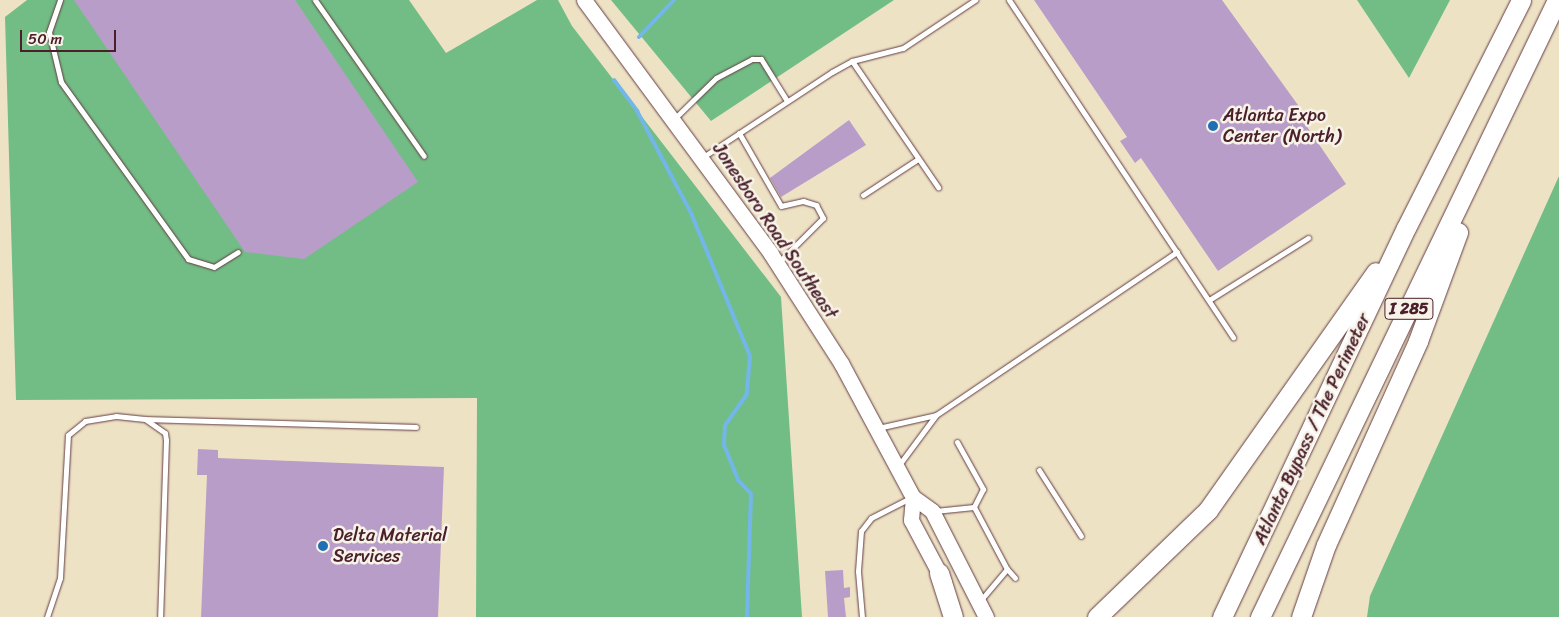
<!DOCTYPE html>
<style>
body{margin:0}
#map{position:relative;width:1559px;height:617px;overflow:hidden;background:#eee2c5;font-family:Sriracha,sans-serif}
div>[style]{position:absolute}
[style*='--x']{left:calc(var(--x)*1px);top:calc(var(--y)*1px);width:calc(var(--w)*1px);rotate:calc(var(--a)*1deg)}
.forest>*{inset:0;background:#72bd85}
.stream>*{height:4px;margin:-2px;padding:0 2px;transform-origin:2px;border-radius:2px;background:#73b6e9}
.building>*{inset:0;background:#b99dc9}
.roads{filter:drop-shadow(0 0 1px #633c42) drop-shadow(0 0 1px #633c42)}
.service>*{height:5px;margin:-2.5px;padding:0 2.5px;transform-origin:2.5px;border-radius:2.5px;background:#fff}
.secondary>*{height:15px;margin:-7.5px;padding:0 7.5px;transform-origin:7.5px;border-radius:7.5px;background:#fff}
.motorway>*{height:19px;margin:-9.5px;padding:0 9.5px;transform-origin:9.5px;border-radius:9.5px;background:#fff}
.dots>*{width:14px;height:14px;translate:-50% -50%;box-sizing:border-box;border:2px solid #f7f3e8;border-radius:50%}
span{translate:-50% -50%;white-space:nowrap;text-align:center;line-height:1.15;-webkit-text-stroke:5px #f7f3e8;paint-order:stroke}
.shield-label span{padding:1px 4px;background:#f7f3e8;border:1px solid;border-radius:4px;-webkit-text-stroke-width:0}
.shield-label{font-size:16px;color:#4a1f2b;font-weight:700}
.poi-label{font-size:18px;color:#4a1f2b}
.left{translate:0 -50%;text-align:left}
.street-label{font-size:18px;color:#4a1f2b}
.scale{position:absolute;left:20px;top:30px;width:96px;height:22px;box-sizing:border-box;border:2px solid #4a1f2b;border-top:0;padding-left:6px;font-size:15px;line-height:18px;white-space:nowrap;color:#4a1f2b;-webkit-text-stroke:4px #f7f3e8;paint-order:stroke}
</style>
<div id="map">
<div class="forest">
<div style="clip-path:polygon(27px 0,409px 0,446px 53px,537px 0,558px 0,572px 26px,781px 297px,802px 617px,476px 617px,477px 398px,16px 400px,5px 17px)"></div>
<div style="clip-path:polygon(611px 0,894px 0,711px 121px)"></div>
<div style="clip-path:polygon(1357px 0,1450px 0,1409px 78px)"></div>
<div style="clip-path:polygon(1559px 176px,1559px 617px,1367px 617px,1370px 596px)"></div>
</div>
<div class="stream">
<div style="--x:639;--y:37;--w:51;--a:-46.6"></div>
<div style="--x:614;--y:80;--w:39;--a:53"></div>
<div style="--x:637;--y:111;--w:115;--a:62.1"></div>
<div style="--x:691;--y:213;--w:155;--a:67.6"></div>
<div style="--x:750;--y:356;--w:38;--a:95"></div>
<div style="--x:747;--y:394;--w:38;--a:125"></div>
<div style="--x:725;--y:425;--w:20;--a:93"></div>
<div style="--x:724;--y:445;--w:38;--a:68"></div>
<div style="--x:738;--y:480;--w:19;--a:47"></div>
<div style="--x:751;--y:494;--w:123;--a:91.9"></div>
</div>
<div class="building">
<div style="clip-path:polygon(74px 0,295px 0,418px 182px,304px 259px,245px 252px)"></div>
<div style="clip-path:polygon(1034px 0,1222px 0,1303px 112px,1299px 115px,1346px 184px,1218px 271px,1141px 158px,1135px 163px,1120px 141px,1127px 137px)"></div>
<div style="clip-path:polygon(849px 120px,866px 145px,781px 197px,770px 178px)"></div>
<div style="clip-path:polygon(198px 449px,218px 450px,218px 458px,444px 467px,438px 617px,201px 617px,207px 475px,197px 475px)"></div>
<div style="clip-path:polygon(843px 570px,844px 588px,850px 587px,850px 597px,844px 598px,846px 617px,828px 617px,825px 571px)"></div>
</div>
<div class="roads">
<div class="service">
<div style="--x:60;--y:0;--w:34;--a:109"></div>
<div style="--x:49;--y:32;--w:51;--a:76.5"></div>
<div style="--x:61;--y:82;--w:218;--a:54.3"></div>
<div style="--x:188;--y:259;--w:27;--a:17"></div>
<div style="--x:214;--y:267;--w:28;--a:-32"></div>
<div style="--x:315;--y:0;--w:190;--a:55.1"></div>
<div style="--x:1009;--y:0;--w:405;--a:56.4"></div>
<div style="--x:852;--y:61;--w:153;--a:55.7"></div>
<div style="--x:674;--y:119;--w:59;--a:-44.3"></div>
<div style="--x:716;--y:78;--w:41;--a:-27.8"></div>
<div style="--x:752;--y:59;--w:9;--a:0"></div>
<div style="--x:761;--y:59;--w:49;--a:58.2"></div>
<div style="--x:739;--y:133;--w:84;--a:60.1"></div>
<div style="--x:781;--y:206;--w:23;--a:-13"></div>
<div style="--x:803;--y:201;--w:14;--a:17"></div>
<div style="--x:816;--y:205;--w:15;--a:62"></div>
<div style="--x:823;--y:218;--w:64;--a:135"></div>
<div style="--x:703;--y:157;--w:154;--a:-33.4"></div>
<div style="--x:832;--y:72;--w:23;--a:-29"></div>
<div style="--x:852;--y:61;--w:53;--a:-14.3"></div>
<div style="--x:903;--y:48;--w:87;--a:-33.7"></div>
<div style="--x:863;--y:195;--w:66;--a:-33.2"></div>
<div style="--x:1209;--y:300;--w:117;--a:-32.1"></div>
<div style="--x:936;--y:415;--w:291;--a:-34.1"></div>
<div style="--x:146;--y:419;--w:270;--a:1.7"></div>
<div style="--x:878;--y:428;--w:59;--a:-12.6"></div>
<div style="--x:936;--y:415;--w:62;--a:126.5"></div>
<div style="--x:957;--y:442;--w:54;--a:61"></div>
<div style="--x:983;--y:489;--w:20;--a:117"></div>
<div style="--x:1039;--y:470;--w:78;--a:57.5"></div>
<div style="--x:974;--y:507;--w:70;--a:62"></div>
<div style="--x:935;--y:511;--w:39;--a:-6"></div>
<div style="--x:980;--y:601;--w:42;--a:-49.8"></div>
<div style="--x:1007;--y:569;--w:12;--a:48"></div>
<div style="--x:47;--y:617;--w:41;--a:-71.6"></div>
<div style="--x:60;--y:578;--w:143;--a:-86.8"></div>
<div style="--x:68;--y:435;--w:22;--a:-39"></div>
<div style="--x:85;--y:421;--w:31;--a:-9"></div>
<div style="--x:116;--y:416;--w:29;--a:6"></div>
<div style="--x:145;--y:419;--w:24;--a:35"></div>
<div style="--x:165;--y:433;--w:7;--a:82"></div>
<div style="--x:166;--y:440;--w:177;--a:91.9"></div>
<div style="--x:862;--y:617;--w:46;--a:-95"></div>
<div style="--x:858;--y:571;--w:40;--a:-85.7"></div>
<div style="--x:861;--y:531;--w:16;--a:-52"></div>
<div style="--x:871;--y:518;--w:44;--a:-27.1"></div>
</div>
<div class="secondary">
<div style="--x:584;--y:0;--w:315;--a:53.6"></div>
<div style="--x:771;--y:254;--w:130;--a:57.3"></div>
<div style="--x:841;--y:363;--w:152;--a:61.8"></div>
<div style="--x:913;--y:497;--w:24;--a:36"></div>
<div style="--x:932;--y:511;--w:119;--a:63"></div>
<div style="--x:913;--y:497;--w:23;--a:95"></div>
<div style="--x:911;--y:520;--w:70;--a:62"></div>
</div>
<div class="motorway">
<div style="--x:939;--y:573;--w:46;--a:72.3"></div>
<div style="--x:1097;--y:617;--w:154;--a:-43.9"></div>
<div style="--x:1208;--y:510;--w:291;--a:-54.8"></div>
<div style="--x:1222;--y:617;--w:430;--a:-64.7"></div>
<div style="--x:1406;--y:228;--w:255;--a:-63.2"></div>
<div style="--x:1260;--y:617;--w:685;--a:-64.3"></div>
<div style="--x:1301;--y:617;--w:76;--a:-70.9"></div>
<div style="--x:1326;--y:545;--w:224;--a:-65.7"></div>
<div style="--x:1418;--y:341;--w:116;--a:-69.8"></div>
</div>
</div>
<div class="dots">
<div style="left:1213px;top:126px;background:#1f6fb2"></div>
<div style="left:323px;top:546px;background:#1f6fb2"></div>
</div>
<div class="shield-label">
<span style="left:1409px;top:309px">I 285</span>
</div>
<div class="poi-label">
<span class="left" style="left:1223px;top:126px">Atlanta Expo<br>Center (North)</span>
<span class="left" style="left:333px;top:546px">Delta Material<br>Services</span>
</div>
<div class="street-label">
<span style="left:775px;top:231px;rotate:56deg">Jonesboro Road Southeast</span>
<span style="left:1312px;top:429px;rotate:-65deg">Atlanta Bypass / The Perimeter</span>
</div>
<div class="scale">50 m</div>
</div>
